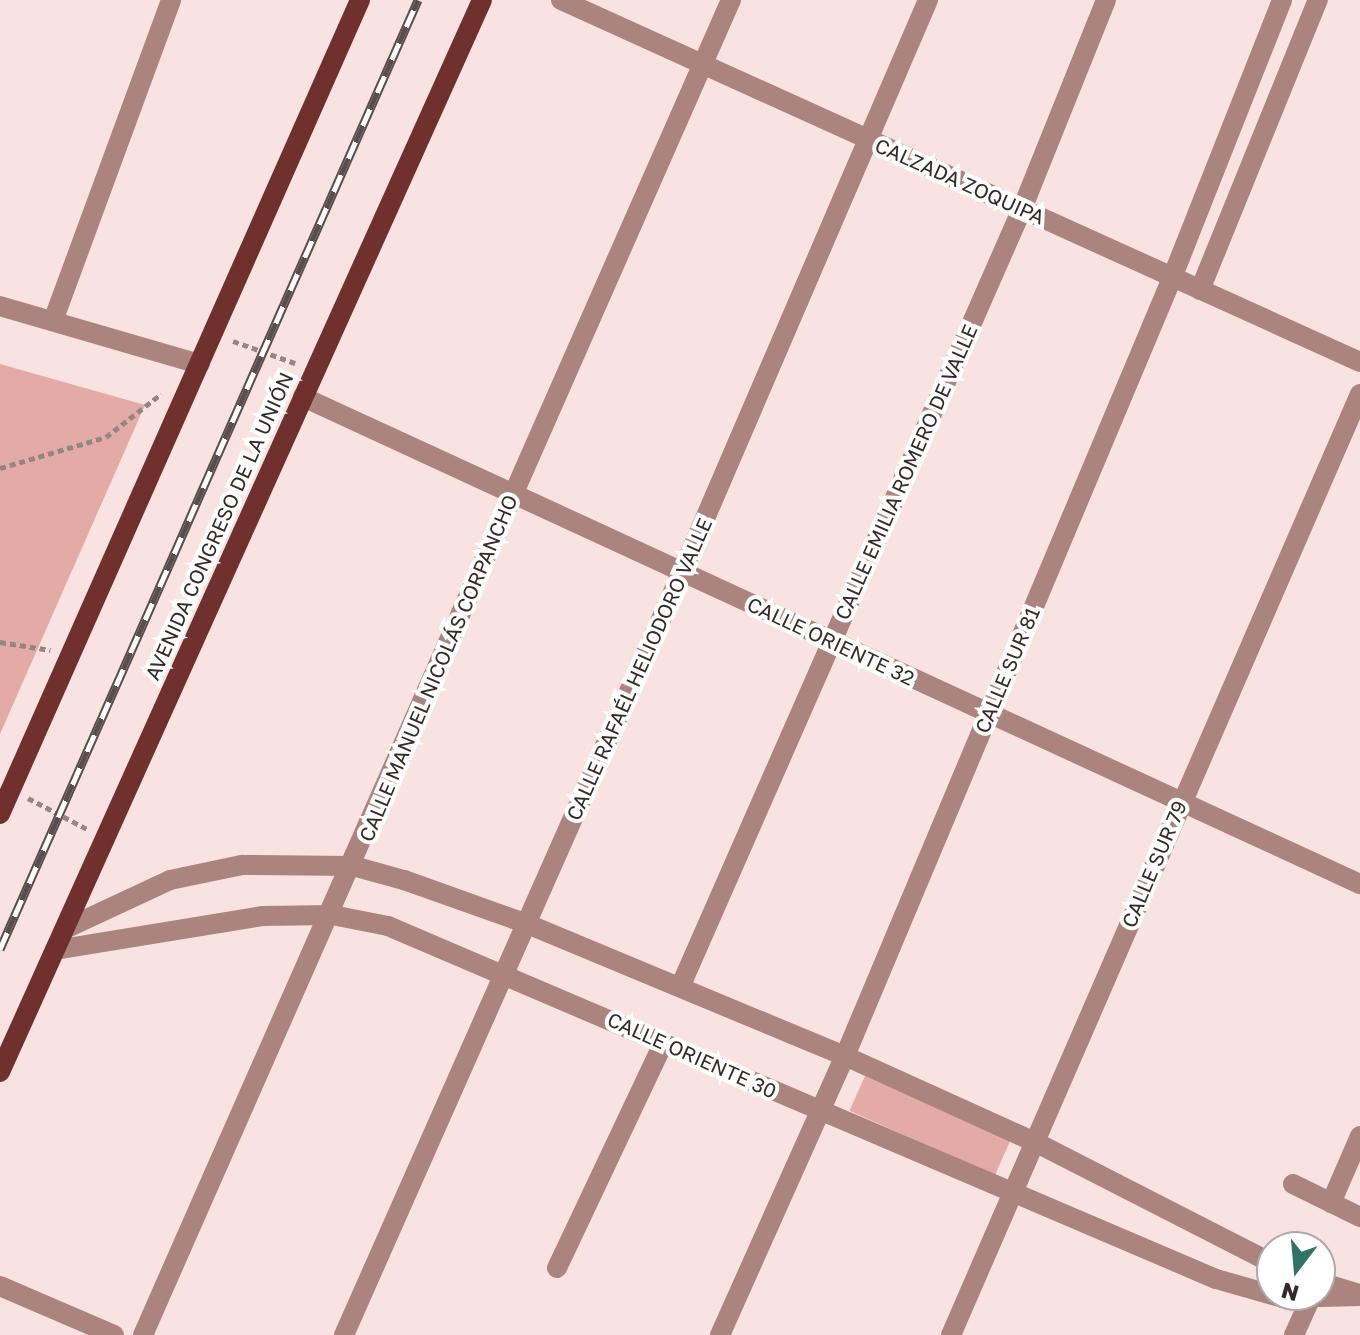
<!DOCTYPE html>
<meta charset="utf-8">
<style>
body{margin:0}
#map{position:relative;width:1360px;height:1335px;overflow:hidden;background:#f9e3e0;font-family:"Golos Text",sans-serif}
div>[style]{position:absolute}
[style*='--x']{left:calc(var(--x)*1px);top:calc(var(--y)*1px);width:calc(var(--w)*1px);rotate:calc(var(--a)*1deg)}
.green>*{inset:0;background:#e3aaa6;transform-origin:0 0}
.path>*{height:5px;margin-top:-2.5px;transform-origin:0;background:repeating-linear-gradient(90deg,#958684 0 6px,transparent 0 10px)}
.minor>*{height:20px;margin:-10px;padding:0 10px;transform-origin:10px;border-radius:10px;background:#ab8480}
.major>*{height:20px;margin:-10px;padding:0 10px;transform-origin:10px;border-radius:10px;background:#70302e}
.rail>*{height:9px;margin-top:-4.5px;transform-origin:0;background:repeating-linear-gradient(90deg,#fff 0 18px,#594e4d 0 36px);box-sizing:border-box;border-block:2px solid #594e4d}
span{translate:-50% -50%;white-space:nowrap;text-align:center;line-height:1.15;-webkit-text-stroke:8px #fff;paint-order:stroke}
.street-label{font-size:20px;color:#332b2a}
.north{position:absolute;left:1256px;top:1231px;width:80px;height:80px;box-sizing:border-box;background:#fff;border:2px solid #adaaaa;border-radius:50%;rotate:196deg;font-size:22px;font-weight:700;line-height:32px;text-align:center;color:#332b2a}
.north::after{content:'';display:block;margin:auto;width:28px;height:36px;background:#327363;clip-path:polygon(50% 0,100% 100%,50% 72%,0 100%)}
</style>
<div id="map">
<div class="green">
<div style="clip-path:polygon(0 364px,145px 405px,0 734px)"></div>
<div style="left:865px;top:1076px;width:159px;height:38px;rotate:24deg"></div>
</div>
<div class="path">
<div style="--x:233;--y:341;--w:66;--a:19.5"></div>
<div style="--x:0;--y:468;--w:110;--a:-16.3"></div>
<div style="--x:106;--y:437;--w:70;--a:-38"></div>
<div style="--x:0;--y:642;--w:51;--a:9.1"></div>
<div style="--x:28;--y:798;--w:67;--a:27.7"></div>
</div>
<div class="minor">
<div style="--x:561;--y:0;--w:877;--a:24.37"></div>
<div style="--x:1200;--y:290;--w:313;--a:-67.9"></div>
<div style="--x:0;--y:306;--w:208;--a:16.2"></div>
<div style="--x:53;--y:321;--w:342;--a:-69.8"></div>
<div style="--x:303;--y:397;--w:1164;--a:24.74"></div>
<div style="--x:65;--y:929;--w:116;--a:-25"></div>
<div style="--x:170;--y:880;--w:74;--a:-11.8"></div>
<div style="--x:242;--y:865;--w:111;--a:0.5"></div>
<div style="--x:353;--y:866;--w:53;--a:15.4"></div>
<div style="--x:404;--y:880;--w:128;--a:19.6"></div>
<div style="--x:525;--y:923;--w:347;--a:22.6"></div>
<div style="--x:845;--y:1056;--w:211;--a:24.4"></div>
<div style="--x:1037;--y:1143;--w:264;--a:27.1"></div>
<div style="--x:55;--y:950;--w:211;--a:-9.3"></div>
<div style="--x:263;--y:916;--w:69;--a:-0.8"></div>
<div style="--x:332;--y:915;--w:57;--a:11.1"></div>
<div style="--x:388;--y:926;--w:900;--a:23.09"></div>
<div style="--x:1216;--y:1279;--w:70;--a:15.8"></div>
<div style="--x:1283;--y:1298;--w:77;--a:-1.5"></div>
<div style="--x:681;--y:985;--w:848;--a:-66.28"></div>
<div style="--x:1022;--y:209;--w:225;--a:-68.1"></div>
<div style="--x:1293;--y:1184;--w:75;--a:26.2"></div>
<div style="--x:1331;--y:1203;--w:73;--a:-66.6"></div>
<div style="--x:557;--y:1268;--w:250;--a:-64.7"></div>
<div style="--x:1320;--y:1282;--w:38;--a:17"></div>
<div style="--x:0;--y:1286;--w:124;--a:23.3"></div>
<div style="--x:143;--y:1335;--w:1459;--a:-66.23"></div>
<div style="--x:344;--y:1335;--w:835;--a:-66.11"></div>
<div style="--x:682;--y:572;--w:623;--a:-66.73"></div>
<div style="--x:720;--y:1335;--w:306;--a:-65.9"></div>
<div style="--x:845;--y:1056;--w:844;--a:-67.2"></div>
<div style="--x:1172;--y:278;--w:299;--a:-68.4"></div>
<div style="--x:951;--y:1335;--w:1026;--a:-66.51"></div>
<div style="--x:1294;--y:1335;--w:44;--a:-65.8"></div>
</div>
<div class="major">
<div style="--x:0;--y:814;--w:890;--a:-66.14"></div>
<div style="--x:0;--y:1072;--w:1175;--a:-65.79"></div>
</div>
<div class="rail">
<div style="--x:0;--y:949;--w:1037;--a:-66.23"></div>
</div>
<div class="street-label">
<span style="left:960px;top:181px;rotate:24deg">CALZADA ZOQUIPA</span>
<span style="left:906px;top:472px;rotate:-66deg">CALLE EMILIA ROMERO DE VALLE</span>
<span style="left:219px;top:526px;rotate:-66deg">AVENIDA CONGRESO DE LA UNIÓN</span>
<span style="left:831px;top:641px;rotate:25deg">CALLE ORIENTE 32</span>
<span style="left:438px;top:668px;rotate:-67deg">CALLE MANUEL NICOLÁS CORPANCHO</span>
<span style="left:639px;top:669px;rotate:-66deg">CALLE RAFAÉL HELIODORO VALLE</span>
<span style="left:1007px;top:670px;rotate:-67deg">CALLE SUR 81</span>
<span style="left:1154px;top:864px;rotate:-67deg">CALLE SUR 79</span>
<span style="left:692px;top:1055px;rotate:24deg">CALLE ORIENTE 30</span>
</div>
<div class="north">N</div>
</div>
